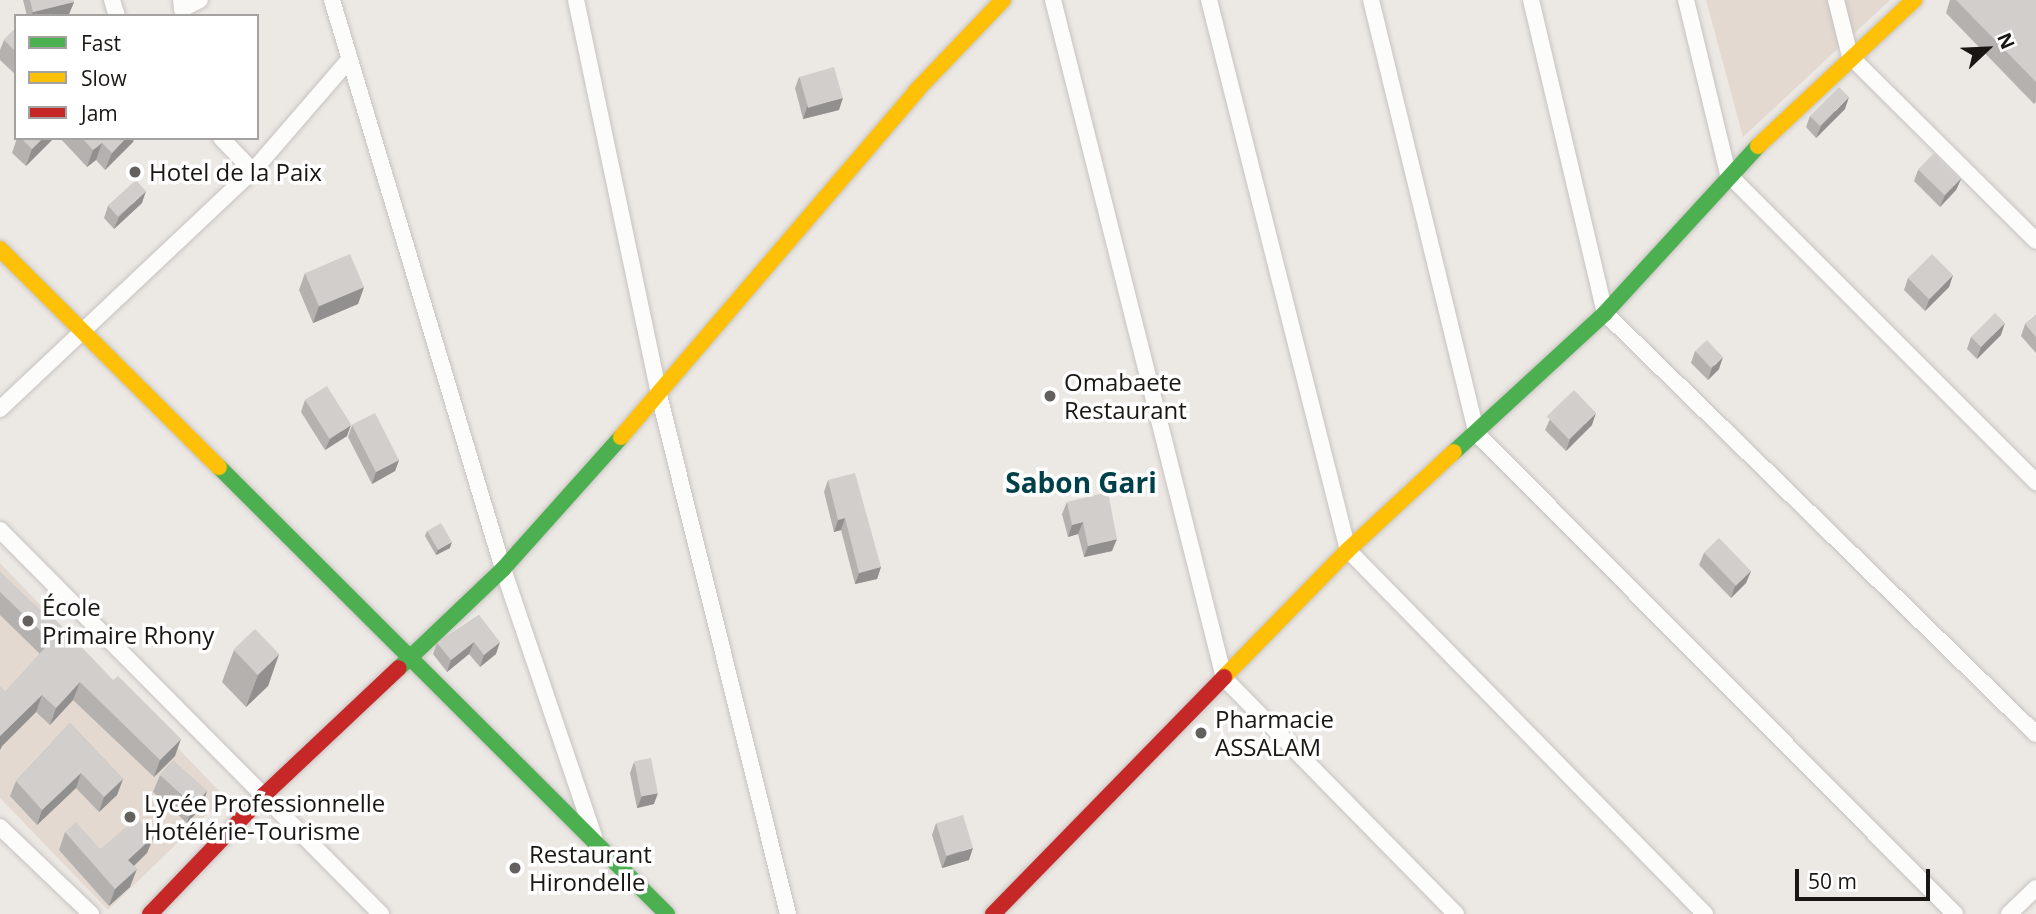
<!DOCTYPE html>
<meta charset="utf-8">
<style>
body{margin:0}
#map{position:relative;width:2036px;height:914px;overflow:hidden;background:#ece8e4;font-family:"Open Sans",sans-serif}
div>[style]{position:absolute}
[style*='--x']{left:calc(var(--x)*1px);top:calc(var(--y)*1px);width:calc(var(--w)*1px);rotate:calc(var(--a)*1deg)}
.built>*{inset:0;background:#e3d9d1}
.roads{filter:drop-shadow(0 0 2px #c7c3c0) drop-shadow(0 0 2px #c7c3c0)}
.street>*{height:16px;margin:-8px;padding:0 8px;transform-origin:8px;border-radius:8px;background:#fcfcfb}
.fast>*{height:16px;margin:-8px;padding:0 8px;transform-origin:8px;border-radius:8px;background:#4caf50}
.slow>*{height:16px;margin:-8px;padding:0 8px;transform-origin:8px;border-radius:8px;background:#ffc107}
.jam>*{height:16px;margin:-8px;padding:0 8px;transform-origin:8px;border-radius:8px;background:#c62828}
.wall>*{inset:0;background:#b4b1af}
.shaded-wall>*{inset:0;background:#92908e}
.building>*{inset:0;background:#d1cecb;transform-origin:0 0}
.dots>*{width:19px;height:19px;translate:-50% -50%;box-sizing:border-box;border:4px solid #fff;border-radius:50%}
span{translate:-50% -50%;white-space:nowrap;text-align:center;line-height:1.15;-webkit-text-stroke:7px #fff;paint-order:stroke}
.poi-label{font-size:24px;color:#191614}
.left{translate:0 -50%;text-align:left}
.quarter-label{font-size:28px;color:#00404a;font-weight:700}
.legend{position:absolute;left:14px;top:14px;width:245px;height:126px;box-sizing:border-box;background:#fff;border:2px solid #a3a2a1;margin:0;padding:9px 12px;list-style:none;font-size:21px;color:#191614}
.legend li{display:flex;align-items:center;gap:14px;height:35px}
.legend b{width:35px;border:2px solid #a3a2a1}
.north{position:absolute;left:1952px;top:14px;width:70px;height:70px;-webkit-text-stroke:5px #fff;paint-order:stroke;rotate:67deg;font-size:19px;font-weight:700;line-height:28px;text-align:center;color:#191614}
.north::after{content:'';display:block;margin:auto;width:24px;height:32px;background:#191614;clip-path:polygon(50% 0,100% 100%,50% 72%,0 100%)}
.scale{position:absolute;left:1795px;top:869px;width:135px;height:32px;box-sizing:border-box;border:4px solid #191614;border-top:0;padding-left:9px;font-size:21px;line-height:24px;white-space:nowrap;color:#191614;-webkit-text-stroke:5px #fff;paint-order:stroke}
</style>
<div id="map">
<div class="built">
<div style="clip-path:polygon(1706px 0,1890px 0,1743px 137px)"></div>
<div style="clip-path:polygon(0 563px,225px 797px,108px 910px,0 798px)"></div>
</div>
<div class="roads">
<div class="street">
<div style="--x:112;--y:0;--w:17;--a:73"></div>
<div style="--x:181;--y:0;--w:9;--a:84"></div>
<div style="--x:182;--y:9;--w:20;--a:-27"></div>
<div style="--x:332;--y:0;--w:594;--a:73.27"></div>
<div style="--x:503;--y:569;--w:282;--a:71.2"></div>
<div style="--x:576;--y:0;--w:404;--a:78.1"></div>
<div style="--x:659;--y:395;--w:535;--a:76.04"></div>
<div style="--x:1053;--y:0;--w:699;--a:75.84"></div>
<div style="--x:1224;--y:678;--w:331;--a:45.5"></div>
<div style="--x:1209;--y:0;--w:567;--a:75.82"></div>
<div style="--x:1348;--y:550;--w:510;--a:45.56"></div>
<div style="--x:1371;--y:0;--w:447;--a:76.3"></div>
<div style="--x:1477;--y:434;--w:677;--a:45.12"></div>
<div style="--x:1531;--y:0;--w:322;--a:76.7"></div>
<div style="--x:1605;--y:313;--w:602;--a:44.33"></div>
<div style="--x:1686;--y:0;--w:179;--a:76.4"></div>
<div style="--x:1728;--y:174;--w:436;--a:45"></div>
<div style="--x:1836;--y:0;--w:58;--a:76"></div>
<div style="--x:1850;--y:56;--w:262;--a:44.8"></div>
<div style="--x:221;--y:138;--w:46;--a:45.9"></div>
<div style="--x:0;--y:409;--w:347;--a:-43.3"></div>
<div style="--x:253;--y:171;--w:145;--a:-49.2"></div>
<div style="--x:0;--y:530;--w:541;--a:45.22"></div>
<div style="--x:0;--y:827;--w:126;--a:43.7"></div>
<div style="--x:2009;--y:914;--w:37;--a:-44"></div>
</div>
<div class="fast">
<div style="--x:1454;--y:452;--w:205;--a:-42.6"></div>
<div style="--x:1605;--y:313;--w:226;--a:-47.5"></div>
<div style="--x:219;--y:467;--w:633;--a:44.94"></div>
<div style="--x:399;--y:668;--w:144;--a:-43.6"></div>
<div style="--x:503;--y:569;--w:177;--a:-48.2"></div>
</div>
<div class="slow">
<div style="--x:1758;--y:146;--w:214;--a:-43.1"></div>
<div style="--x:0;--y:249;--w:309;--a:44.9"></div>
<div style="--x:621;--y:437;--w:455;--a:-49.5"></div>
<div style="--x:916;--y:91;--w:126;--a:-46.3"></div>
<div style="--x:1224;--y:677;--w:177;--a:-45.7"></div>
<div style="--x:1348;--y:550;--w:144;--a:-42.8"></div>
</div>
<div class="jam">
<div style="--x:150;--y:914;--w:165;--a:-46.2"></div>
<div style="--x:264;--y:795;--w:185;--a:-43.3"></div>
<div style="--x:993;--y:914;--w:331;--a:-45.7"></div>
</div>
</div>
<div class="wall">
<div style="clip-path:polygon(23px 0,73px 0,74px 2px,69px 14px,61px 16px,27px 16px)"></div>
<div style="clip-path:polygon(1950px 0,2035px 0,2036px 1px,2036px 102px,2034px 104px,1946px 13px)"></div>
<div style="clip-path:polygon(16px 28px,16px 75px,0 60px,0 50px,4px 40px)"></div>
<div style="clip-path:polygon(799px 77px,839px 110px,803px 119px,795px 88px)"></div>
<div style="clip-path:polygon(1845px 109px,1816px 138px,1806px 127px,1810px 116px)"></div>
<div style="clip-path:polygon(17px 138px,54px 138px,26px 166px,12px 153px)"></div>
<div style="clip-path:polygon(60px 138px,134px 138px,133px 142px,105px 170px,96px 160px,87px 167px)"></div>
<div style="clip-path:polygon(1918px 170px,1961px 179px,1956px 190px,1940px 207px,1914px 181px)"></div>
<div style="clip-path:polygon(142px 203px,114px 229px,104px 218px,108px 206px)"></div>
<div style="clip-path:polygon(305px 273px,364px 287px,358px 304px,313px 323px,299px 290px)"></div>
<div style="clip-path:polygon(1953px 275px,1949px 287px,1925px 311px,1904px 290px,1908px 278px)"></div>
<div style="clip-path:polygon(2036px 315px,2036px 353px,2021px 336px,2025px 324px)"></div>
<div style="clip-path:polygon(2001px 335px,1977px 359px,1967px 349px,1971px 337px)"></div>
<div style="clip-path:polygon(1695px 351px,1719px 369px,1708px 380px,1691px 363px)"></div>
<div style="clip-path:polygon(305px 400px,347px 436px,325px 450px,301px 412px)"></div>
<div style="clip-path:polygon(1550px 419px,1592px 425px,1566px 451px,1545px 430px)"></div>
<div style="clip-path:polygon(352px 425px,399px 460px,395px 471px,372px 484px,348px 437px)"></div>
<div style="clip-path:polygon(828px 480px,881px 567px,877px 579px,855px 584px,841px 530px,834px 532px,824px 492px)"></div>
<div style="clip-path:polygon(1067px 502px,1112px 551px,1084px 557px,1078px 534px,1068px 537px,1062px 514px)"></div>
<div style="clip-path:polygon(427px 531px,450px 548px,436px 555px,425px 536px)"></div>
<div style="clip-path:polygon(1704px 553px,1751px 571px,1746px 583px,1731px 598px,1699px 565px)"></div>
<div style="clip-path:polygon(0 572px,175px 756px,154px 777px,73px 700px,50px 725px,36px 712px,2px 746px,0 750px,0 687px,5px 692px,40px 654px,0 615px)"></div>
<div style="clip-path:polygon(479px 615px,496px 654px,480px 667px,469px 654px,447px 672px,433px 654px,437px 643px)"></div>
<div style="clip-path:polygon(234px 650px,279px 654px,268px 686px,246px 707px,222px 682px)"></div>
<div style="clip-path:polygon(70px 723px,123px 779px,117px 795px,99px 812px,76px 788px,37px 825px,10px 796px,16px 781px)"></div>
<div style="clip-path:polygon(634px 762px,654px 804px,637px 808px,630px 773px)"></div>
<div style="clip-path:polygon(160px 775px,207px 791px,201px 808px,187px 823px,153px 792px)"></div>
<div style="clip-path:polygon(936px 823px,969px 860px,942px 868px,932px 835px)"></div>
<div style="clip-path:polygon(65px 832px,100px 849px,154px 836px,147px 853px,134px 866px,130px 887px,109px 906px,59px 850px)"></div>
</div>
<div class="shaded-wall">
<div style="clip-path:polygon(74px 2px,69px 14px,61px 16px,31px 16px,33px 12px)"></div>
<div style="clip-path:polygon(1849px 97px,1845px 109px,1816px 138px,1821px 126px)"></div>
<div style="clip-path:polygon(843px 98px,839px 110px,803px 119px,807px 107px)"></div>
<div style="clip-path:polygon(43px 138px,54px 138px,26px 166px,32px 149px)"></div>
<div style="clip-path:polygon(126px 138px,134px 138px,133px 142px,105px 170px,112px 153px)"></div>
<div style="clip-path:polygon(102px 143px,96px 160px,87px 167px,93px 150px)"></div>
<div style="clip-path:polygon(1961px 179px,1956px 190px,1940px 207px,1945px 195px)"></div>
<div style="clip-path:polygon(146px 191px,142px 203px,114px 229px,119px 217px)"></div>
<div style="clip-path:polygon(1953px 275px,1949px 287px,1925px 311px,1929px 300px)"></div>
<div style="clip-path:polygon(364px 287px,358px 304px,313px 323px,319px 306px)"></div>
<div style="clip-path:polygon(2005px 323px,2001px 335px,1977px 359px,1981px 347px)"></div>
<div style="clip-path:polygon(1723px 357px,1719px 369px,1708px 380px,1712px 368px)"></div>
<div style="clip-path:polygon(1596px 413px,1592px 425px,1566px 451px,1570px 439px)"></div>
<div style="clip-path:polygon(351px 425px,347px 436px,325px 450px,330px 439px)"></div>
<div style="clip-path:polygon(399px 460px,395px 471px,372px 484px,376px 472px)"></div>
<div style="clip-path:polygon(845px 518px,841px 530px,834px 532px,838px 520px)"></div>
<div style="clip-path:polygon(1083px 522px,1078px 534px,1068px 537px,1072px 525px)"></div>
<div style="clip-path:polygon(1117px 539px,1112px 551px,1084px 557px,1088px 546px)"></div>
<div style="clip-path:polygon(452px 542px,450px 548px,436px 555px,438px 549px)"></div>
<div style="clip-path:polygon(881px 567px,877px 579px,855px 584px,859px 573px)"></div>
<div style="clip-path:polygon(1751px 571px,1746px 583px,1731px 598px,1735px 586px)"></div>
<div style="clip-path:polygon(474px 642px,469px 654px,447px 672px,451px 660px)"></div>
<div style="clip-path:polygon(500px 642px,496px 654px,480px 667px,484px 655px)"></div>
<div style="clip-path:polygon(279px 654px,268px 686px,246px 707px,258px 675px)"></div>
<div style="clip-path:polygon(80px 682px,73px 700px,50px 725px,56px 708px)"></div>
<div style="clip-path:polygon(42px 695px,36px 712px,2px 746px,0 750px,0 736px)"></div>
<div style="clip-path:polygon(181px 739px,175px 756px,154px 777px,160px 760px)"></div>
<div style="clip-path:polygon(81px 773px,76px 788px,37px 825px,42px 810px)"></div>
<div style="clip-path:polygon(123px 779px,117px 795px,99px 812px,104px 797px)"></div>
<div style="clip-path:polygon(207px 791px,201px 808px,187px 823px,193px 805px)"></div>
<div style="clip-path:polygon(658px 793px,654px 804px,637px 808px,642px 796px)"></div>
<div style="clip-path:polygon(154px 836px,147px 853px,122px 877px,128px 860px)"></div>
<div style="clip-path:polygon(973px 848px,969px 860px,942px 868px,947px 856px)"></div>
<div style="clip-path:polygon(137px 869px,130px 887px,109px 906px,115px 889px)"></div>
</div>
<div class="building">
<div style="clip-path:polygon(30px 0,73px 0,74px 2px,33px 12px)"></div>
<div style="clip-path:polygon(1956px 0,2035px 0,2036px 1px,2036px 82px)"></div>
<div style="clip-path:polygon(16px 28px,16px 52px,4px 40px)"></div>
<div style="left:834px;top:67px;width:32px;height:36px;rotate:74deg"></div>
<div style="left:1839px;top:87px;width:14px;height:41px;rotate:45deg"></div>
<div style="clip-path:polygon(21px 138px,43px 138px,32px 149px)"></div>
<div style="clip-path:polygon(82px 138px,126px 138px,112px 153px,102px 143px,93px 150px)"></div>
<div style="left:1934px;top:153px;width:37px;height:23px;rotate:44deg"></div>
<div style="left:136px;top:180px;width:15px;height:38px;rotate:48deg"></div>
<div style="left:350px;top:254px;width:36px;height:49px;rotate:67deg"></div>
<div style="left:1932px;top:254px;width:30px;height:34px;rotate:45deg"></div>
<div style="left:1995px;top:313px;width:14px;height:34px;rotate:45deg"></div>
<div style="clip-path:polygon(2036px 315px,2036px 337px,2025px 324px)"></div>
<div style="left:1707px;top:340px;width:23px;height:16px;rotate:47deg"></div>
<div style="left:327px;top:386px;width:46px;height:26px;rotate:58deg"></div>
<div style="left:1574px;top:390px;width:32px;height:38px;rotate:46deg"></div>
<div style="left:375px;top:413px;width:53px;height:26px;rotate:63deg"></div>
<div style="clip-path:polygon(855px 473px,881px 567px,859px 573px,845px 518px,838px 520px,828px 480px)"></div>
<div style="clip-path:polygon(1108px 492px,1117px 539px,1088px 546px,1083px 522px,1072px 525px,1067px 502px)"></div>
<div style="left:441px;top:523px;width:22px;height:16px;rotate:60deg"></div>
<div style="left:1719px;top:538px;width:46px;height:21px;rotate:46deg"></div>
<div style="clip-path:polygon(0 572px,46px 615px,49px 613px,113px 680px,118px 676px,181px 739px,160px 760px,80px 682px,56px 708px,42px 695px,0 736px,0 687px,5px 692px,51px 641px,0 592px)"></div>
<div style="clip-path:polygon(479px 615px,500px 642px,484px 655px,474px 642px,451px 660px,437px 643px)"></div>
<div style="left:255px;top:629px;width:35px;height:30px;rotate:46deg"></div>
<div style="clip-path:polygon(70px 723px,123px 779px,104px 797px,81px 773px,42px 810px,16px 781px)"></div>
<div style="left:651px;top:758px;width:36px;height:17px;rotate:79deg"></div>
<div style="left:173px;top:760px;width:46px;height:20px;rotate:42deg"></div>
<div style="left:963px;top:815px;width:34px;height:28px;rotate:73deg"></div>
<div style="clip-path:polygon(137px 818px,154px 836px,128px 860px,137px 869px,115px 889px,65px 832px,76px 822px,100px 849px)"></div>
</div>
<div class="dots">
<div style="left:135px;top:172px;background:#63605d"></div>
<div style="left:1050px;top:396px;background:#63605d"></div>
<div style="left:28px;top:621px;background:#63605d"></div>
<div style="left:1201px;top:733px;background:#63605d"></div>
<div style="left:130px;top:817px;background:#63605d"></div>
<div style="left:515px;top:868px;background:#63605d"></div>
</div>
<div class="poi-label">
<span class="left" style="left:149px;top:172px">Hotel de la Paix</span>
<span class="left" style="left:1064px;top:396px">Omabaete<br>Restaurant</span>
<span class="left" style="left:42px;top:621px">École<br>Primaire Rhony</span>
<span class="left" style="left:1215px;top:733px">Pharmacie<br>ASSALAM</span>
<span class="left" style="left:144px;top:817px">Lycée Professionnelle<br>Hotélérie-Tourisme</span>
<span class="left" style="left:529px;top:868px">Restaurant<br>Hirondelle</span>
</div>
<div class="quarter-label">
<span style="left:1081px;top:482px">Sabon Gari</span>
</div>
<ul class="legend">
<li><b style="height:9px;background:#4caf50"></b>Fast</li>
<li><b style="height:9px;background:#ffc107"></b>Slow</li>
<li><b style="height:9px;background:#c62828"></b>Jam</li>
</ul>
<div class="north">N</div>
<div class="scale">50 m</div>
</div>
